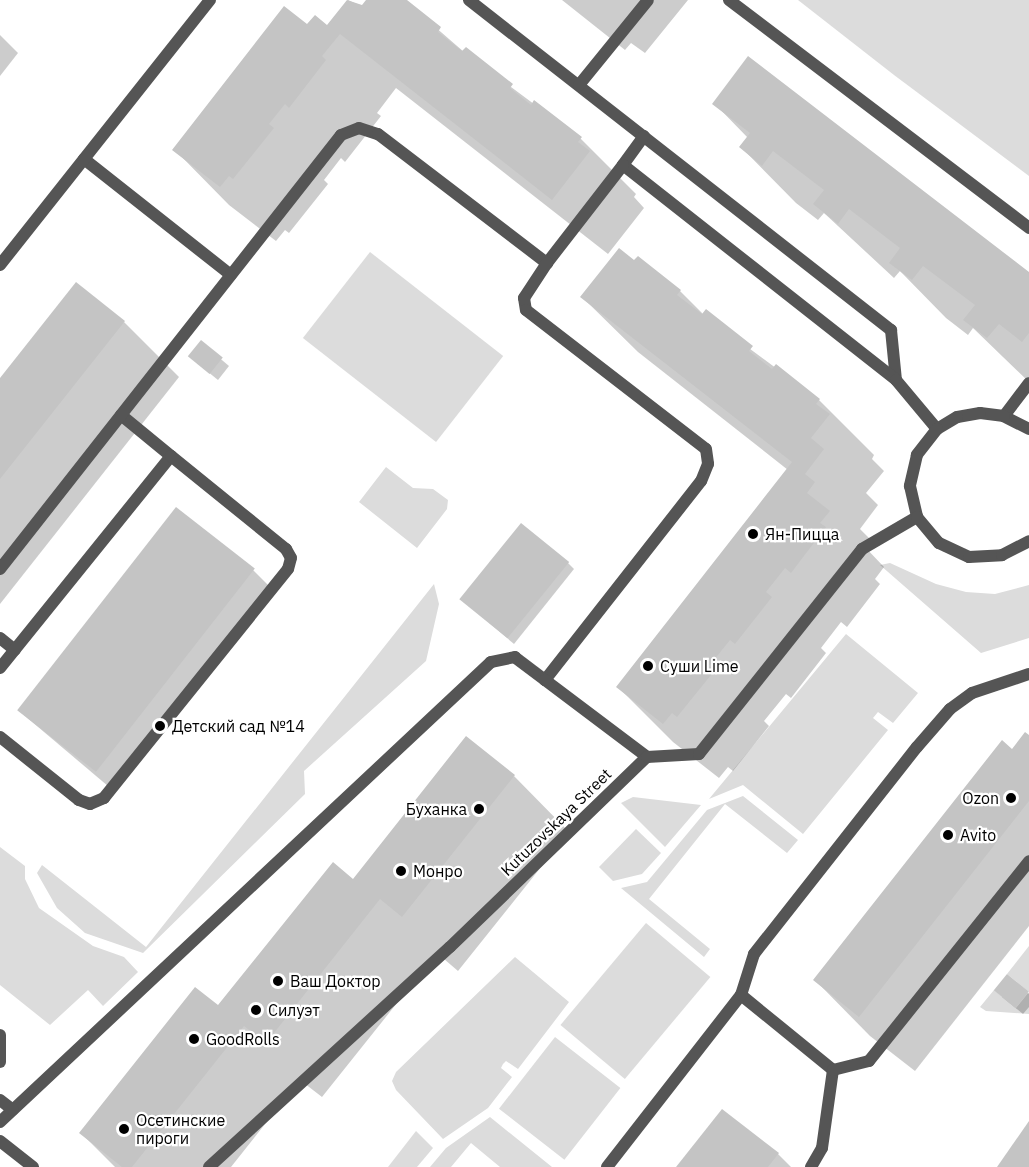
<!DOCTYPE html>
<meta charset="utf-8">
<style>
body{margin:0}
#map{position:relative;width:1029px;height:1167px;overflow:hidden;background:#fff;font-family:"IBM Plex Sans",sans-serif}
div>[style]{position:absolute}
[style*='--x']{left:calc(var(--x)*1px);top:calc(var(--y)*1px);width:calc(var(--w)*1px);rotate:calc(var(--a)*1deg)}
.green>*{inset:0;background:#dcdcdc;transform-origin:0 0}
.shadow>*{inset:0;background:#0003}
.building>*{inset:0;background:#c4c4c4;transform-origin:0 0}
.service>*{height:12px;margin:-6px;padding:0 6px;transform-origin:6px;border-radius:6px;background:#555}
.minor>*{height:12px;margin:-6px;padding:0 6px;transform-origin:6px;border-radius:6px;background:#555}
.tertiary>*{height:12px;margin:-6px;padding:0 6px;transform-origin:6px;border-radius:6px;background:#555}
.dots>*{width:16px;height:16px;translate:-50% -50%;box-sizing:border-box;border:3px solid #fff;border-radius:50%}
span{translate:-50% -50%;white-space:nowrap;text-align:center;line-height:1.15;-webkit-text-stroke:4.5px #fff;paint-order:stroke}
.poi-label{font-size:16px;color:#000}
.left{translate:0 -50%;text-align:left}
.right{translate:-100% -50%;text-align:right}
.street-label{font-size:16px;color:#000}
</style>
<div id="map">
<div class="green">
<div style="clip-path:polygon(798px 0,1029px 0,1029px 176px,894px 75px)"></div>
<div style="left:370px;top:252px;width:169px;height:109px;rotate:38deg"></div>
<div style="clip-path:polygon(386px 467px,413px 488px,433px 489px,448px 500px,447px 509px,417px 548px,359px 502px)"></div>
<div style="clip-path:polygon(890px 563px,936px 584px,966px 592px,995px 594px,1029px 585px,1029px 638px,981px 653px,880px 565px)"></div>
<div style="clip-path:polygon(434px 584px,439px 604px,426px 661px,304px 771px,305px 794px,143px 953px,85px 933px,57px 908px,37px 873px,42px 865px,146px 947px)"></div>
<div style="clip-path:polygon(846px 634px,918px 693px,893px 723px,878px 712px,873px 718px,888px 730px,803px 834px,743px 785px,709px 799px)"></div>
<div style="clip-path:polygon(743px 796px,798px 840px,787px 853px,725px 804px,649px 899px,710px 949px,704px 957px,621px 888px,647px 882px,707px 810px)"></div>
<div style="clip-path:polygon(633px 797px,701px 805px,665px 847px,621px 803px)"></div>
<div style="clip-path:polygon(636px 829px,661px 853px,642px 874px,613px 881px,599px 867px)"></div>
<div style="clip-path:polygon(0 847px,25px 866px,25px 879px,39px 908px,93px 946px,124px 957px,138px 972px,103px 1006px,88px 990px,50px 1025px,0 985px)"></div>
<div style="left:646px;top:923px;width:84px;height:133px;rotate:40deg"></div>
<div style="clip-path:polygon(1029px 946px,1029px 992px,1007px 974px)"></div>
<div style="clip-path:polygon(515px 957px,569px 1002px,518px 1069px,506px 1061px,503px 1064px,501px 1068px,512px 1077px,488px 1108px,443px 1139px,396px 1090px,392px 1081px,396px 1072px)"></div>
<div style="clip-path:polygon(994px 990px,1016px 1008px,1029px 992px,1029px 1014px,986px 1011px,980px 1007px)"></div>
<div style="left:555px;top:1037px;width:83px;height:91px;rotate:38deg"></div>
<div style="clip-path:polygon(490px 1117px,552px 1167px,500px 1167px,471px 1143px,451px 1167px,430px 1167px,446px 1148px)"></div>
<div style="clip-path:polygon(416px 1131px,433px 1148px,417px 1167px,388px 1167px)"></div>
</div>
<div class="shadow">
<div style="clip-path:polygon(348px 0,362px 7px,368px 0,404px 0,464px 52px,581px 139px,636px 194px,634px 197px,644px 208px,608px 254px,396px 88px,377px 113px,381px 116px,345px 162px,341px 158px,324px 180px,328px 184px,289px 233px,285px 230px,276px 241px,229px 205px,174px 149px,308px 26px,327px 27px)"></div>
<div style="clip-path:polygon(562px 0,688px 0,645px 53px,631px 43px,625px 50px)"></div>
<div style="clip-path:polygon(0 35px,18px 53px,0 76px)"></div>
<div style="clip-path:polygon(714px 103px,1029px 274px,1029px 382px,973px 328px,968px 335px,946px 318px,900px 271px,894px 278px,824px 213px,818px 220px,796px 203px,741px 147px,748px 138px)"></div>
<div style="clip-path:polygon(680px 291px,704px 315px,819px 400px,874px 455px,872px 459px,884px 471px,866px 493px,878px 505px,860px 529px,870px 539px,864px 546px,884px 567px,875px 579px,880px 584px,847px 627px,841px 622px,821px 648px,826px 653px,791px 698px,786px 694px,764px 721px,769px 726px,733px 771px,728px 767px,719px 778px,673px 742px,618px 687px,788px 470px,638px 352px,582px 297px)"></div>
<div style="clip-path:polygon(124px 322px,179px 377px,0 604px,0 380px)"></div>
<div style="clip-path:polygon(202px 343px,229px 366px,218px 380px,197px 363px)"></div>
<div style="clip-path:polygon(568px 563px,574px 569px,514px 644px,461px 599px)"></div>
<div style="clip-path:polygon(253px 570px,274px 591px,115px 792px,18px 710px)"></div>
<div style="clip-path:polygon(1029px 737px,1029px 926px,915px 1071px,870px 1036px,815px 980px,1013px 751px)"></div>
<div style="clip-path:polygon(514px 776px,569px 832px,458px 971px,437px 953px,322px 1097px,300px 1080px,231px 1167px,115px 1167px,81px 1133px,353px 881px)"></div>
<div style="clip-path:polygon(1007px 976px,1029px 994px,1029px 1007px,1023px 1014px,1002px 997px)"></div>
<div style="clip-path:polygon(722px 1111px,778px 1154px,791px 1167px,678px 1167px)"></div>
</div>
<div class="building">
<div style="clip-path:polygon(347px 0,362px 5px,366px 0,407px 0,441px 27px,438px 32px,462px 51px,466px 47px,513px 84px,510px 88px,531px 105px,534px 100px,582px 137px,578px 142px,590px 151px,552px 200px,340px 34px,322px 56px,326px 60px,289px 108px,285px 104px,269px 124px,274px 128px,233px 179px,229px 176px,220px 187px,172px 150px,284px 6px,307px 24px,315px 15px,327px 25px)"></div>
<div style="clip-path:polygon(748px 56px,1029px 272px,1029px 333px,1022px 342px,999px 324px,987px 338px,963px 320px,975px 305px,923px 266px,912px 280px,889px 263px,900px 248px,849px 209px,838px 224px,813px 204px,824px 190px,773px 151px,762px 166px,739px 147px,750px 133px,712px 104px)"></div>
<div style="clip-path:polygon(619px 248px,634px 260px,638px 256px,681px 290px,677px 295px,702px 314px,706px 309px,753px 346px,749px 351px,772px 369px,776px 364px,820px 399px,816px 404px,830px 414px,811px 438px,824px 449px,805px 474px,815px 482px,807px 493px,830px 511px,820px 523px,826px 527px,791px 573px,785px 568px,766px 592px,772px 597px,735px 644px,730px 640px,709px 666px,715px 670px,677px 717px,672px 713px,663px 724px,616px 687px,792px 462px,580px 297px)"></div>
<div style="clip-path:polygon(76px 282px,125px 321px,0 479px,0 378px)"></div>
<div style="left:201px;top:340px;width:28px;height:21px;rotate:39deg"></div>
<div style="left:176px;top:507px;width:100px;height:258px;rotate:38deg"></div>
<div style="left:521px;top:523px;width:62px;height:98px;rotate:39deg"></div>
<div style="clip-path:polygon(1025px 732px,1029px 735px,1029px 801px,859px 1017px,813px 980px,1002px 740px,1012px 749px)"></div>
<div style="clip-path:polygon(466px 736px,515px 775px,402px 917px,380px 899px,266px 1043px,244px 1026px,132px 1167px,122px 1167px,79px 1133px,195px 987px,218px 1005px,333px 862px,353px 879px)"></div>
<div style="left:1007px;top:974px;width:28px;height:21px;rotate:39deg"></div>
<div style="clip-path:polygon(722px 1109px,779px 1153px,768px 1167px,676px 1167px)"></div>
<div style="clip-path:polygon(1029px 1121px,1029px 1167px,997px 1167px)"></div>
</div>
<div class="service">
<div style="--x:469;--y:0;--w:536;--a:38.03"></div>
<div style="--x:891;--y:330;--w:50;--a:84.3"></div>
<div style="--x:729;--y:0;--w:377;--a:37.2"></div>
<div style="--x:579;--y:85;--w:109;--a:-50.9"></div>
<div style="--x:644;--y:136;--w:36;--a:126"></div>
<div style="--x:623;--y:165;--w:347;--a:38.2"></div>
<div style="--x:896;--y:380;--w:64;--a:50.1"></div>
<div style="--x:84;--y:159;--w:187;--a:38.3"></div>
<div style="--x:547;--y:263;--w:124;--a:-52.2"></div>
<div style="--x:0;--y:265;--w:338;--a:-51.6"></div>
<div style="--x:121;--y:415;--w:65;--a:39.4"></div>
<div style="--x:1004;--y:416;--w:41;--a:-52.9"></div>
<div style="--x:0;--y:569;--w:552;--a:-51.84"></div>
<div style="--x:341;--y:135;--w:19;--a:-21"></div>
<div style="--x:359;--y:128;--w:20;--a:18"></div>
<div style="--x:378;--y:134;--w:213;--a:37.4"></div>
<div style="--x:547;--y:263;--w:42;--a:123.3"></div>
<div style="--x:524;--y:298;--w:12;--a:81"></div>
<div style="--x:526;--y:310;--w:227;--a:37.7"></div>
<div style="--x:706;--y:449;--w:15;--a:82"></div>
<div style="--x:708;--y:464;--w:18;--a:112"></div>
<div style="--x:701;--y:481;--w:253;--a:128.1"></div>
<div style="--x:545;--y:680;--w:38;--a:-143"></div>
<div style="--x:515;--y:657;--w:25;--a:168"></div>
<div style="--x:491;--y:662;--w:673;--a:136.87"></div>
<div style="--x:0;--y:638;--w:19;--a:39"></div>
<div style="--x:0;--y:668;--w:272;--a:-51.1"></div>
<div style="--x:171;--y:456;--w:148;--a:39"></div>
<div style="--x:286;--y:549;--w:10;--a:61"></div>
<div style="--x:291;--y:558;--w:11;--a:105"></div>
<div style="--x:288;--y:569;--w:294;--a:128.8"></div>
<div style="--x:104;--y:798;--w:15;--a:157"></div>
<div style="--x:90;--y:804;--w:12;--a:-160"></div>
<div style="--x:79;--y:800;--w:101;--a:-141.4"></div>
<div style="--x:545;--y:680;--w:128;--a:37"></div>
<div style="--x:741;--y:995;--w:119;--a:39.2"></div>
<div style="--x:0;--y:1035;--w:27;--a:90"></div>
<div style="--x:0;--y:1100;--w:16;--a:38"></div>
<div style="--x:0;--y:1141;--w:42;--a:38.2"></div>
<div style="--x:607;--y:1167;--w:218;--a:-52.1"></div>
<div style="--x:741;--y:995;--w:43;--a:-72.4"></div>
<div style="--x:754;--y:954;--w:263;--a:-51.8"></div>
<div style="--x:917;--y:747;--w:50;--a:-49"></div>
<div style="--x:950;--y:709;--w:27;--a:-36"></div>
<div style="--x:972;--y:693;--w:60;--a:-18.4"></div>
<div style="--x:811;--y:1167;--w:22;--a:-60"></div>
<div style="--x:822;--y:1148;--w:79;--a:-82"></div>
<div style="--x:833;--y:1070;--w:37;--a:-14"></div>
<div style="--x:869;--y:1061;--w:256;--a:-51.3"></div>
</div>
<div class="minor">
<div style="--x:209;--y:1167;--w:326;--a:-42.4"></div>
<div style="--x:450;--y:947;--w:274;--a:-44"></div>
<div style="--x:647;--y:757;--w:52;--a:-3.3"></div>
<div style="--x:699;--y:754;--w:262;--a:-51.5"></div>
<div style="--x:862;--y:549;--w:64;--a:-30.2"></div>
</div>
<div class="tertiary">
<div style="--x:1029;--y:429;--w:28;--a:-153"></div>
<div style="--x:1004;--y:416;--w:24;--a:-173"></div>
<div style="--x:980;--y:413;--w:23;--a:170"></div>
<div style="--x:957;--y:417;--w:23;--a:149"></div>
<div style="--x:937;--y:429;--w:33;--a:128"></div>
<div style="--x:917;--y:455;--w:32;--a:103"></div>
<div style="--x:910;--y:486;--w:32;--a:77"></div>
<div style="--x:917;--y:517;--w:34;--a:50"></div>
<div style="--x:939;--y:543;--w:33;--a:25"></div>
<div style="--x:969;--y:557;--w:33;--a:-3"></div>
<div style="--x:1002;--y:555;--w:30;--a:-27"></div>
</div>
<div class="dots">
<div style="left:753px;top:534px;background:#000"></div>
<div style="left:648px;top:666px;background:#000"></div>
<div style="left:160px;top:726px;background:#000"></div>
<div style="left:1011px;top:798px;background:#000"></div>
<div style="left:479px;top:809px;background:#000"></div>
<div style="left:948px;top:835px;background:#000"></div>
<div style="left:401px;top:871px;background:#000"></div>
<div style="left:278px;top:981px;background:#000"></div>
<div style="left:256px;top:1010px;background:#000"></div>
<div style="left:194px;top:1039px;background:#000"></div>
<div style="left:124px;top:1129px;background:#000"></div>
</div>
<div class="poi-label">
<span class="left" style="left:765px;top:534px">Ян-Пицца</span>
<span class="left" style="left:660px;top:666px">Суши Lime</span>
<span class="left" style="left:172px;top:726px">Детский сад №14</span>
<span class="right" style="left:999px;top:798px">Ozon</span>
<span class="right" style="left:467px;top:809px">Буханка</span>
<span class="left" style="left:960px;top:835px">Avito</span>
<span class="left" style="left:413px;top:871px">Монро</span>
<span class="left" style="left:290px;top:981px">Ваш Доктор</span>
<span class="left" style="left:268px;top:1010px">Силуэт</span>
<span class="left" style="left:206px;top:1039px">GoodRolls</span>
<span class="left" style="left:136px;top:1129px">Осетинские<br>пироги</span>
</div>
<div class="street-label">
<span style="left:556px;top:822px;rotate:-44deg">Kutuzovskaya Street</span>
</div>
</div>
